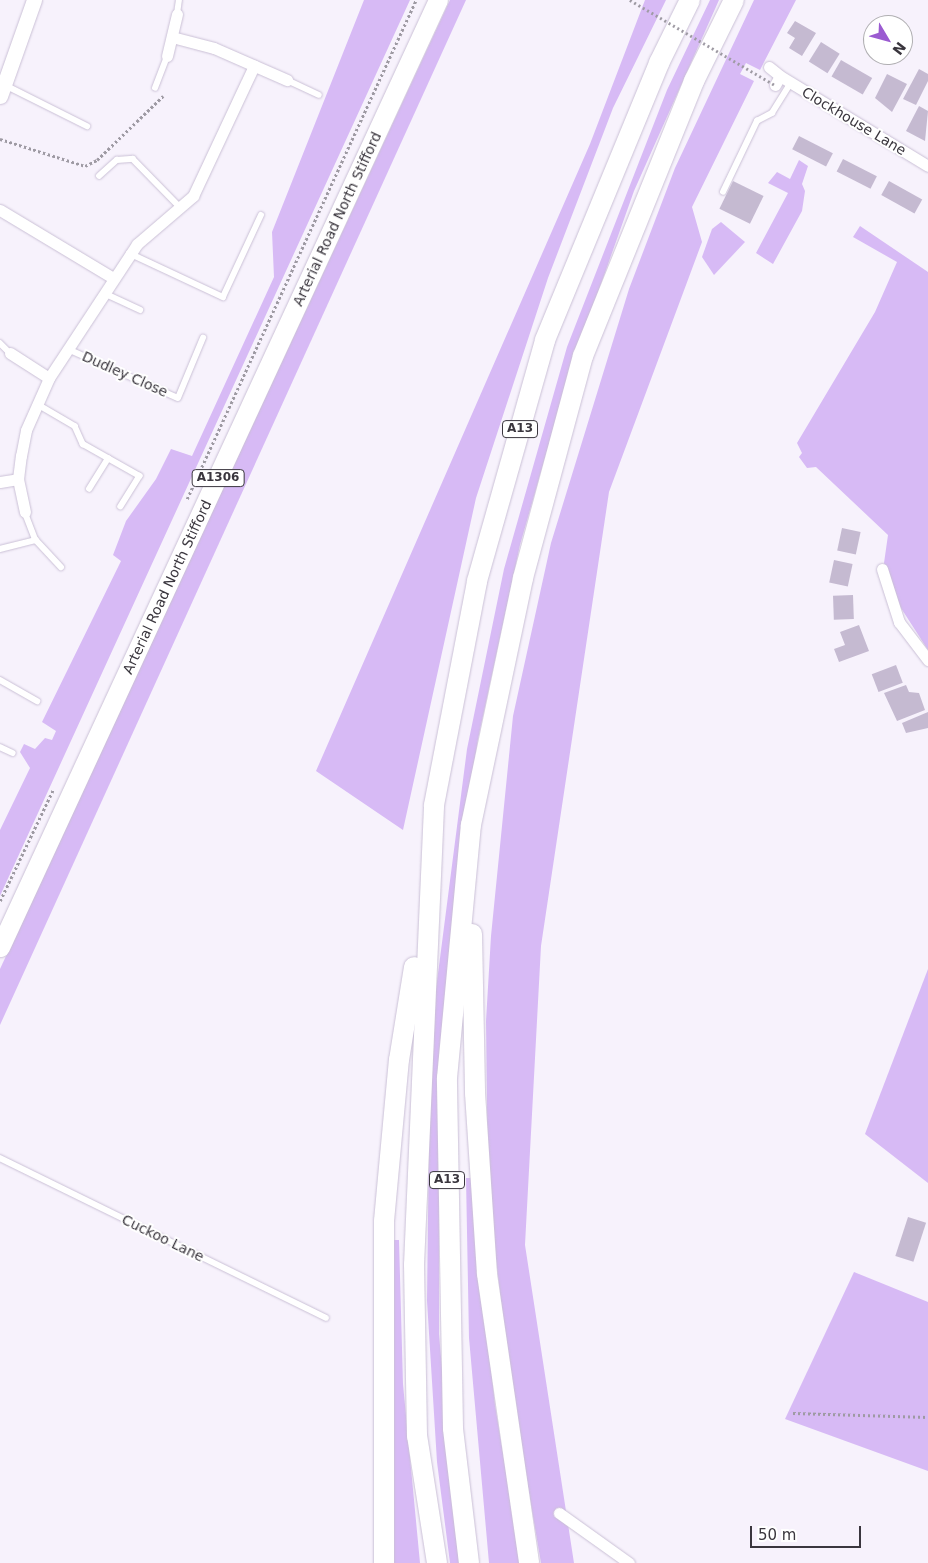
<!DOCTYPE html>
<style>
body{margin:0}
#map{position:relative;width:928px;height:1563px;overflow:hidden;background:#f7f2fc;font-family:"DejaVu Sans",sans-serif}
div>[style]{position:absolute}
[style*='--x']{left:calc(var(--x)*1px);top:calc(var(--y)*1px);width:calc(var(--w)*1px);rotate:calc(var(--a)*1deg)}
.green>*{inset:0;background:#d7baf5}
.building>*{inset:0;background:#c5bad1;transform-origin:0 0}
.path>*{height:2.5px;margin-top:-1.25px;transform-origin:0;background:repeating-linear-gradient(90deg,#9e9aa3 0 2.5px,transparent 0 5px)}
.roads{filter:drop-shadow(0 0 1px #cac0d6) drop-shadow(0 0 1px #cac0d6)}
.service>*{height:5.5px;margin:-2.75px;padding:0 2.75px;transform-origin:2.75px;border-radius:2.75px;background:#fff}
.minor>*{height:11px;margin:-5.5px;padding:0 5.5px;transform-origin:5.5px;border-radius:5.5px;background:#fff}
.tertiary>*{height:15px;margin:-7.5px;padding:0 7.5px;transform-origin:7.5px;border-radius:7.5px;background:#fff}
.primary>*{height:19px;margin:-9.5px;padding:0 9.5px;transform-origin:9.5px;border-radius:9.5px;background:#fff}
.trunk>*{height:20px;margin:-10px;padding:0 10px;transform-origin:10px;border-radius:10px;background:#fff}
.path-bridge>*{height:2.5px;margin-top:-1.25px;transform-origin:0;background:repeating-linear-gradient(90deg,#9e9aa3 0 2.5px,transparent 0 5px)}
span{translate:-50% -50%;white-space:nowrap;text-align:center;line-height:1.15;-webkit-text-stroke:4px #fff;paint-order:stroke}
.shield-label span{padding:1px 4px;background:#fff;border:1px solid;border-radius:4px;-webkit-text-stroke-width:0}
.shield-label{font-size:12px;color:#3a363e;font-weight:700}
.street-label{font-size:14px;color:#3a363e}
.north{position:absolute;left:863px;top:15px;width:50px;height:50px;box-sizing:border-box;background:#fff;border:1px solid #b0afb2;border-radius:50%;rotate:127deg;font-size:14px;font-weight:700;line-height:20px;text-align:center;color:#3a363e}
.north::after{content:'';display:block;margin:auto;width:18px;height:22px;background:#9b5bd1;clip-path:polygon(50% 0,100% 100%,50% 72%,0 100%)}
.scale{position:absolute;left:750px;top:1526px;width:111px;height:22px;box-sizing:border-box;border:2px solid #3a363e;border-top:0;padding-left:6px;font-size:15px;line-height:18px;white-space:nowrap;color:#3a363e;-webkit-text-stroke:4px #fff;paint-order:stroke}
</style>
<div id="map">
<div class="green">
<div style="clip-path:polygon(364px 0,410px 0,0 896px,0 830px,30px 768px,20px 752px,24px 744px,35px 749px,45px 738px,52px 740px,56px 731px,42px 722px,121px 561px,113px 555px,126px 521px,156px 479px,171px 449px,192px 456px,274px 277px,272px 232px)"></div>
<div style="clip-path:polygon(450px 0,466px 0,0 1025px,0 969px)"></div>
<div style="clip-path:polygon(645px 0,666px 0,613px 108px,548px 278px,476px 498px,403px 830px,316px 771px,590px 144px)"></div>
<div style="clip-path:polygon(710px 0,719px 0,634px 191px,568px 377px,520px 545px,478px 739px,467px 809px,439px 1112px,439px 1334px,459px 1563px,450px 1563px,437px 1462px,427px 1301px,429px 1136px,436px 989px,467px 749px,504px 569px,567px 347px,667px 90px)"></div>
<div style="clip-path:polygon(754px 0,796px 0,760px 70px,746px 63px,740px 74px,754px 81px,692px 207px,702px 242px,609px 492px,541px 946px,525px 1245px,574px 1563px,541px 1563px,511px 1387px,488px 1190px,486px 1021px,491px 936px,513px 716px,551px 543px,629px 289px,675px 168px)"></div>
<div style="clip-path:polygon(799px 160px,808px 166px,802px 184px,805px 191px,802px 211px,773px 264px,756px 253px,788px 193px,768px 183px,777px 172px,790px 179px)"></div>
<div style="clip-path:polygon(721px 222px,745px 242px,714px 275px,702px 257px,712px 229px)"></div>
<div style="clip-path:polygon(860px 226px,928px 272px,928px 650px,899px 605px,884px 563px,888px 535px,816px 467px,807px 468px,799px 457px,802px 453px,797px 443px,875px 312px,897px 262px,853px 237px)"></div>
<div style="clip-path:polygon(928px 969px,928px 1183px,865px 1134px)"></div>
<div style="clip-path:polygon(466px 1178px,471px 1178px,495px 1405px,521px 1563px,489px 1563px,469px 1338px)"></div>
<div style="clip-path:polygon(393px 1240px,399px 1240px,403px 1384px,420px 1563px,392px 1563px)"></div>
<div style="clip-path:polygon(854px 1272px,928px 1302px,928px 1471px,785px 1419px)"></div>
</div>
<div class="building">
<div style="clip-path:polygon(795px 21px,816px 33px,802px 56px,789px 48px,795px 38px,787px 33px)"></div>
<div style="left:821px;top:42px;width:22px;height:23px;rotate:32deg"></div>
<div style="left:841px;top:60px;width:36px;height:19px;rotate:30deg"></div>
<div style="clip-path:polygon(919px 69px,928px 74px,928px 81px,916px 105px,903px 99px)"></div>
<div style="clip-path:polygon(887px 74px,907px 84px,892px 112px,875px 98px)"></div>
<div style="clip-path:polygon(919px 106px,928px 111px,925px 141px,906px 131px)"></div>
<div style="left:799px;top:136px;width:38px;height:15px;rotate:27deg"></div>
<div style="left:843px;top:159px;width:38px;height:14px;rotate:27deg"></div>
<div style="left:733px;top:181px;width:34px;height:31px;rotate:26deg"></div>
<div style="left:889px;top:181px;width:38px;height:16px;rotate:29deg"></div>
<div style="left:842px;top:528px;width:19px;height:23px;rotate:12deg"></div>
<div style="left:834px;top:560px;width:19px;height:23px;rotate:12deg"></div>
<div style="left:853px;top:595px;width:24px;height:20px;rotate:88deg"></div>
<div style="clip-path:polygon(859px 625px,869px 651px,839px 662px,834px 649px,845px 645px,840px 632px)"></div>
<div style="left:896px;top:665px;width:19px;height:26px;rotate:69deg"></div>
<div style="clip-path:polygon(906px 685px,909px 692px,919px 693px,925px 710px,897px 721px,884px 693px)"></div>
<div style="clip-path:polygon(928px 712px,928px 728px,906px 733px,902px 723px)"></div>
<div style="left:908px;top:1217px;width:19px;height:41px;rotate:18deg"></div>
</div>
<div class="path">
<div style="--x:0;--y:139;--w:89;--a:17.6"></div>
<div style="--x:85;--y:166;--w:13;--a:-27"></div>
<div style="--x:97;--y:160;--w:92;--a:-44.1"></div>
<div style="--x:187;--y:499;--w:549;--a:-65.35"></div>
<div style="--x:0;--y:901;--w:123;--a:-64.5"></div>
<div style="--x:793;--y:1413;--w:135;--a:1.7"></div>
</div>
<div class="roads">
<div class="service">
<div style="--x:177;--y:14;--w:14;--a:-82"></div>
<div style="--x:287;--y:80;--w:35;--a:25"></div>
<div style="--x:5;--y:85;--w:92;--a:26.6"></div>
<div style="--x:155;--y:88;--w:34;--a:-69"></div>
<div style="--x:99;--y:176;--w:24;--a:-42"></div>
<div style="--x:117;--y:160;--w:16;--a:-4"></div>
<div style="--x:133;--y:159;--w:69;--a:45.6"></div>
<div style="--x:723;--y:192;--w:79;--a:-64.4"></div>
<div style="--x:757;--y:121;--w:17;--a:-28"></div>
<div style="--x:772;--y:113;--w:36;--a:-58"></div>
<div style="--x:129;--y:253;--w:104;--a:25.1"></div>
<div style="--x:223;--y:297;--w:90;--a:-65.1"></div>
<div style="--x:104;--y:293;--w:40;--a:25"></div>
<div style="--x:0;--y:343;--w:14;--a:45"></div>
<div style="--x:68;--y:349;--w:120;--a:24"></div>
<div style="--x:178;--y:398;--w:65;--a:-67.4"></div>
<div style="--x:37;--y:404;--w:44;--a:30.1"></div>
<div style="--x:75;--y:426;--w:20;--a:66"></div>
<div style="--x:83;--y:444;--w:65;--a:29.3"></div>
<div style="--x:140;--y:476;--w:36;--a:122"></div>
<div style="--x:89;--y:489;--w:36;--a:-58"></div>
<div style="--x:25;--y:512;--w:30;--a:69"></div>
<div style="--x:36;--y:540;--w:37;--a:47"></div>
<div style="--x:0;--y:549;--w:37;--a:-14"></div>
<div style="--x:0;--y:680;--w:43;--a:29.6"></div>
<div style="--x:0;--y:747;--w:14;--a:25"></div>
<div style="--x:0;--y:1158;--w:363;--a:26.1"></div>
</div>
<div class="minor">
<div style="--x:172;--y:37;--w:43;--a:14.7"></div>
<div style="--x:214;--y:48;--w:80;--a:23.7"></div>
<div style="--x:167;--y:56;--w:43;--a:-76.6"></div>
<div style="--x:769;--y:67;--w:14;--a:39"></div>
<div style="--x:775;--y:85;--w:10;--a:-61"></div>
<div style="--x:780;--y:76;--w:173;--a:31.3"></div>
<div style="--x:0;--y:210;--w:132;--a:31"></div>
<div style="--x:10;--y:353;--w:46;--a:32.7"></div>
<div style="--x:0;--y:482;--w:18;--a:-9"></div>
<div style="--x:25;--y:512;--w:34;--a:-102"></div>
<div style="--x:18;--y:479;--w:23;--a:-83"></div>
<div style="--x:21;--y:456;--w:26;--a:-79"></div>
<div style="--x:26;--y:430;--w:57;--a:-66.1"></div>
<div style="--x:49;--y:378;--w:160;--a:-56.7"></div>
<div style="--x:137;--y:244;--w:74;--a:-40.6"></div>
<div style="--x:193;--y:196;--w:144;--a:-64.9"></div>
<div style="--x:882;--y:569;--w:56;--a:72.2"></div>
<div style="--x:899;--y:622;--w:48;--a:52.7"></div>
<div style="--x:559;--y:1513;--w:86;--a:35.5"></div>
</div>
<div class="tertiary">
<div style="--x:0;--y:96;--w:102;--a:-70.5"></div>
</div>
<div class="primary">
<div style="--x:0;--y:947;--w:1043;--a:-65.18"></div>
</div>
<div class="trunk">
<div style="--x:472;--y:934;--w:159;--a:88.9"></div>
<div style="--x:475;--y:1093;--w:181;--a:86.2"></div>
<div style="--x:487;--y:1274;--w:292;--a:81.7"></div>
<div style="--x:384;--y:1563;--w:342;--a:-90"></div>
<div style="--x:384;--y:1221;--w:162;--a:-84.7"></div>
<div style="--x:399;--y:1060;--w:94;--a:-80.8"></div>
<div style="--x:437;--y:1563;--w:129;--a:-98.9"></div>
<div style="--x:417;--y:1436;--w:171;--a:-91"></div>
<div style="--x:414;--y:1265;--w:460;--a:-87.5"></div>
<div style="--x:434;--y:805;--w:228;--a:-79.1"></div>
<div style="--x:477;--y:581;--w:250;--a:-74.2"></div>
<div style="--x:545;--y:340;--w:300;--a:-67.6"></div>
<div style="--x:659;--y:63;--w:70;--a:-63.8"></div>
<div style="--x:469;--y:1563;--w:136;--a:-96.8"></div>
<div style="--x:453;--y:1428;--w:350;--a:-91"></div>
<div style="--x:447;--y:1078;--w:254;--a:-84.6"></div>
<div style="--x:471;--y:825;--w:252;--a:-78.1"></div>
<div style="--x:523;--y:578;--w:230;--a:-74.9"></div>
<div style="--x:583;--y:356;--w:297;--a:-68"></div>
<div style="--x:694;--y:81;--w:90;--a:-63.7"></div>
</div>
</div>
<div class="path-bridge">
<div style="--x:630;--y:0;--w:168;--a:30.4"></div>
</div>
<div class="shield-label">
<span style="left:520px;top:429px">A13</span>
<span style="left:218px;top:478px">A1306</span>
<span style="left:447px;top:1180px">A13</span>
</div>
<div class="street-label">
<span style="left:854px;top:121px;rotate:31deg">Clockhouse Lane</span>
<span style="left:337px;top:219px;rotate:-65deg">Arterial Road North Stifford</span>
<span style="left:125px;top:374px;rotate:24deg">Dudley Close</span>
<span style="left:167px;top:587px;rotate:-65deg">Arterial Road North Stifford</span>
<span style="left:163px;top:1238px;rotate:26deg">Cuckoo Lane</span>
</div>
<div class="north">N</div>
<div class="scale">50 m</div>
</div>
